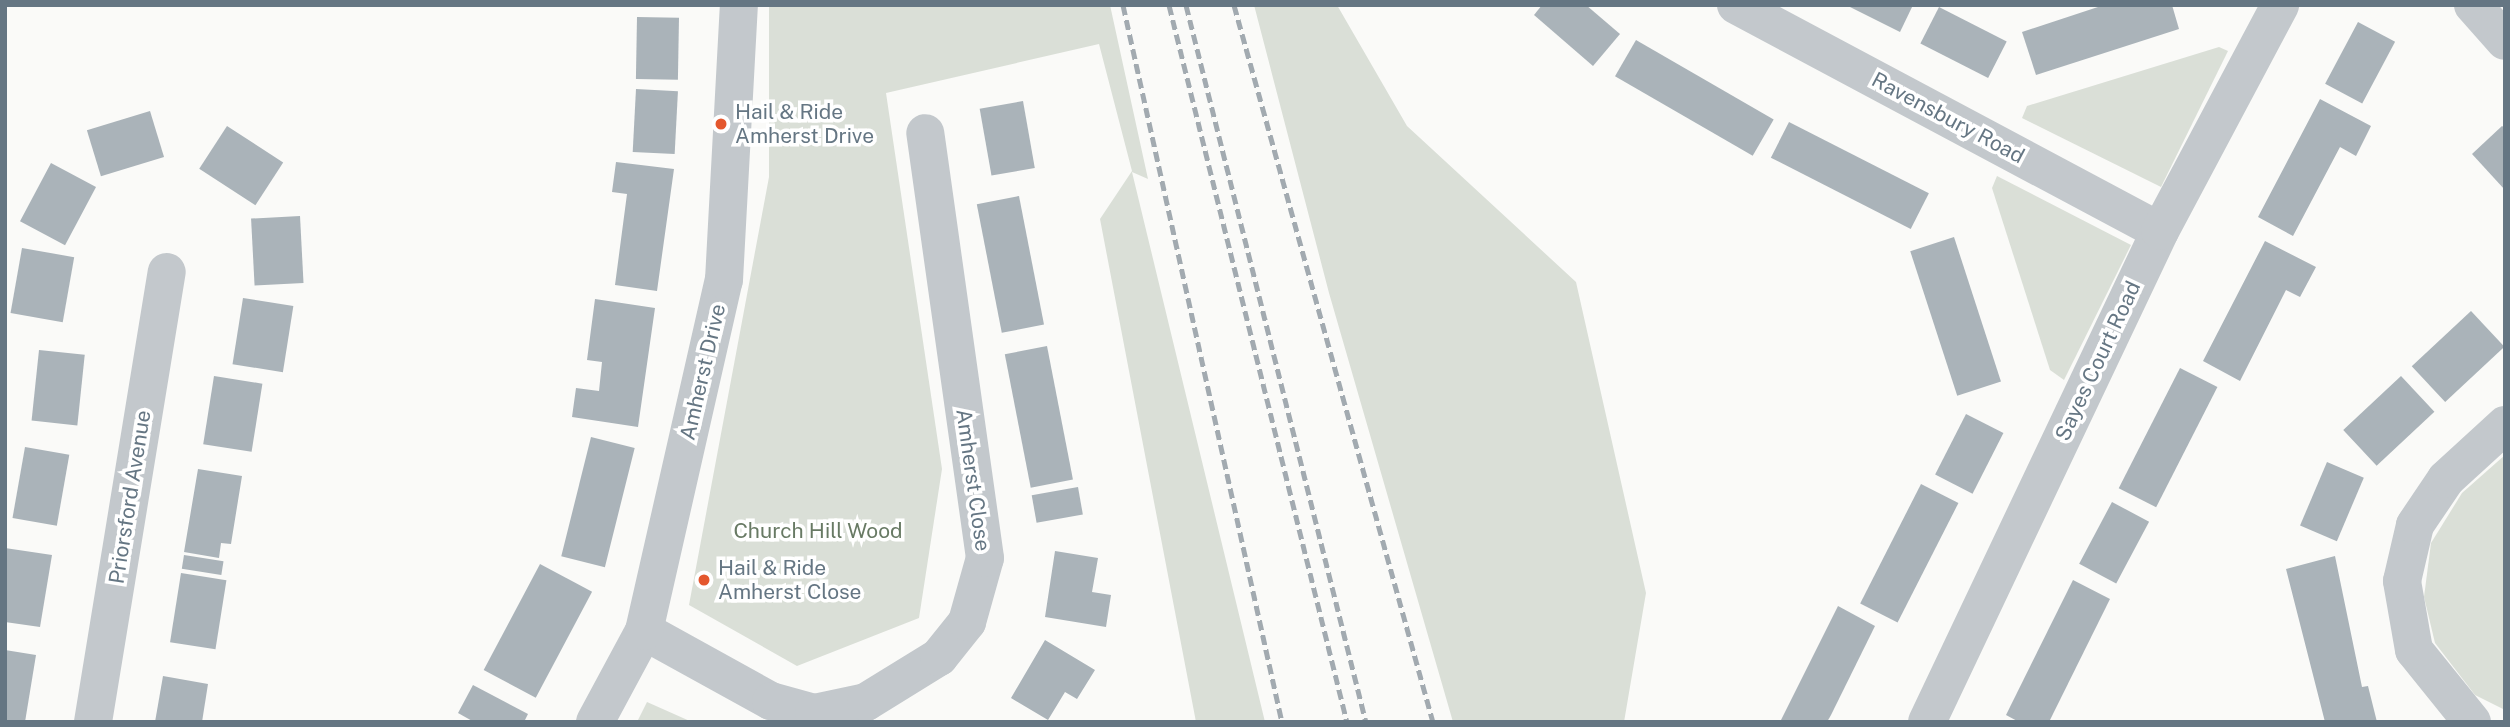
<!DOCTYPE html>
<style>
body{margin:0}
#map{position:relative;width:2510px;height:727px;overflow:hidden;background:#fafaf8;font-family:"Public Sans",sans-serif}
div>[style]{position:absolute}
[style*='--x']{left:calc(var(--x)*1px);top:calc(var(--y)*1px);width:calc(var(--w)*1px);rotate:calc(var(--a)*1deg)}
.green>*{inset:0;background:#dadfd7}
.building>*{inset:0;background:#aab3b9;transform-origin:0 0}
.minor>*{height:38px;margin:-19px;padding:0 19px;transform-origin:19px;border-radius:19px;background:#c3c8cc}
.rail>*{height:5px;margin-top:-2.5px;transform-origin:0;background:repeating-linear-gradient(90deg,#a2aab0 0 10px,transparent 0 15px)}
.dots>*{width:19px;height:19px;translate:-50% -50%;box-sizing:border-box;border:4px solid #fff;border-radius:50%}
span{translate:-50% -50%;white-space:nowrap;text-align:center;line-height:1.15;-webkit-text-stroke:7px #fff;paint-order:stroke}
.poi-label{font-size:21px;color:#657683}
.left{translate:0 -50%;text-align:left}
.street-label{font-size:21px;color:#657683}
.park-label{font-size:21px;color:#687a64}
.frame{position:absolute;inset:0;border:7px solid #657683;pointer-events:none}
</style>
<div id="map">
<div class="green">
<div style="clip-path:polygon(769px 5px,1110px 5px,1148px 179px,1132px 172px,1265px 722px,1196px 722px,1100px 219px,1132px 171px,1099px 44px,886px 93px,942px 469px,919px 618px,797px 666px,689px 605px,769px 177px)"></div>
<div style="clip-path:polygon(1254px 5px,1337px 5px,1407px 126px,1576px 282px,1646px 593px,1624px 722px,1453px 722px,1329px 293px)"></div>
<div style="clip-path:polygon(2219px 47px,2228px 51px,2161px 187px,2022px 118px,2027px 106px)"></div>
<div style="clip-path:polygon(1997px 176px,2131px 245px,2064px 380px,2050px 370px,1992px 188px)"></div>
<div style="clip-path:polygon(2505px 455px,2505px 710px,2475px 695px,2435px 643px,2424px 597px,2431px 543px,2462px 493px)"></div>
<div style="clip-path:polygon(647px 702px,692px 722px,637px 722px)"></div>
</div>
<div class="building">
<div style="clip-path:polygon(1542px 5px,1586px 5px,1620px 34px,1593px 66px,1534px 15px)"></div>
<div style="clip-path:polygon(1846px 5px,1913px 5px,1900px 32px)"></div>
<div style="clip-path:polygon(2104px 5px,2172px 5px,2179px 29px,2036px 75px,2022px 32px)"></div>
<div style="left:1939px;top:7px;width:76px;height:41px;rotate:27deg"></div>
<div style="left:637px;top:17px;width:42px;height:62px;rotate:1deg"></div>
<div style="left:2358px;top:22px;width:42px;height:70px;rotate:28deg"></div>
<div style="left:1636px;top:40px;width:159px;height:42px;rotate:30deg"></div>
<div style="left:636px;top:89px;width:42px;height:63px;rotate:3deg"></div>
<div style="clip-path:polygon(2320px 99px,2371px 126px,2356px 156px,2340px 147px,2293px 236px,2258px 217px)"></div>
<div style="left:1023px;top:101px;width:68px;height:44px;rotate:80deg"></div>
<div style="left:150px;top:111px;width:48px;height:66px;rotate:73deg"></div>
<div style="left:1789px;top:122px;width:157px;height:40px;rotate:27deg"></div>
<div style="left:227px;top:126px;width:67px;height:51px;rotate:33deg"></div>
<div style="clip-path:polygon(2502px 126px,2505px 128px,2505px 190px,2472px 154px)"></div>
<div style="clip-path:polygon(616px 162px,674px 169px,657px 291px,615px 285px,627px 194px,612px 192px)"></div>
<div style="left:51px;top:163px;width:51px;height:66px;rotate:28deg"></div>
<div style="left:1019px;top:196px;width:131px;height:43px;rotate:79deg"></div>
<div style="left:300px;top:216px;width:67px;height:49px;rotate:87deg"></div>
<div style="left:1954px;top:237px;width:152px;height:46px;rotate:72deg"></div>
<div style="clip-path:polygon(2265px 241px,2316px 267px,2300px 297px,2286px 290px,2240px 381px,2203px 361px)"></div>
<div style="left:22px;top:248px;width:53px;height:66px;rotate:10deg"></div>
<div style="left:243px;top:298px;width:51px;height:67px;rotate:9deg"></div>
<div style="clip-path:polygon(595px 299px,655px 308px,638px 427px,572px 417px,576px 388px,599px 391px,602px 362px,587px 360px)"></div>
<div style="left:2471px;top:311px;width:49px;height:81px;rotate:47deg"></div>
<div style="left:1047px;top:346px;width:136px;height:43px;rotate:79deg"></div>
<div style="left:39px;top:350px;width:46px;height:71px;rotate:6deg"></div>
<div style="left:2180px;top:368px;width:42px;height:135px;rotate:27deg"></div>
<div style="left:214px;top:376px;width:49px;height:69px;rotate:9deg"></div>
<div style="left:2401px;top:376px;width:49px;height:79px;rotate:47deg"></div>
<div style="left:1966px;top:414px;width:42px;height:68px;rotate:27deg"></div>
<div style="left:591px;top:437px;width:45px;height:123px;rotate:14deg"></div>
<div style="left:25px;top:447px;width:45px;height:72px;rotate:10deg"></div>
<div style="left:2327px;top:462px;width:40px;height:69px;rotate:23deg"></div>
<div style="clip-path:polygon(198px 469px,242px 476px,231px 544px,221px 543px,219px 558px,184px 552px)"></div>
<div style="left:1921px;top:484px;width:42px;height:134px;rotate:27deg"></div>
<div style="left:1078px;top:487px;width:28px;height:47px;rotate:80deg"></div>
<div style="left:2112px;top:502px;width:42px;height:70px;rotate:28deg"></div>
<div style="clip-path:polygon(5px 548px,52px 555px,40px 627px,5px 622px)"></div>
<div style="clip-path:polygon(1055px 551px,1098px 558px,1092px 592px,1111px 595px,1106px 627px,1045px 617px)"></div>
<div style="left:184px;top:555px;width:40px;height:14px;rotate:9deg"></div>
<div style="clip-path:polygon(2335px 556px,2362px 687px,2368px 686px,2377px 722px,2325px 722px,2286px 569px)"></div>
<div style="left:540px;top:564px;width:59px;height:120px;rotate:28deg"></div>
<div style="left:181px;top:573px;width:46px;height:70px;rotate:9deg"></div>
<div style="clip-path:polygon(2073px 580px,2110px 599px,2049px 722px,2019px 722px,2006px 715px)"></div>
<div style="clip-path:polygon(1838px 606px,1875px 626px,1831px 715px,1827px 722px,1780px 722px)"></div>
<div style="clip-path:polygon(1045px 640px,1095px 670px,1077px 699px,1065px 692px,1048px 720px,1011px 698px)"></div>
<div style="clip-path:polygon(5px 650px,36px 655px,25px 722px,5px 721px)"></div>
<div style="clip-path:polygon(163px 676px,208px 684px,202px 722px,155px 722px)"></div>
<div style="clip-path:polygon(473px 685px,528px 714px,524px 722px,474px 722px,458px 713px)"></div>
</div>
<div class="minor">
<div style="--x:1736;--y:5;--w:480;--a:28.1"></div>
<div style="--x:2473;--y:5;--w:48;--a:48.4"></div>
<div style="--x:644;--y:631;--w:145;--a:28.9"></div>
<div style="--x:771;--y:701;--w:45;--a:15.6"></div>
<div style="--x:814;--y:713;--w:53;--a:-11.9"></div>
<div style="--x:866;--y:702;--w:86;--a:-31.7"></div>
<div style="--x:939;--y:657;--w:45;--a:-51.3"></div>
<div style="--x:967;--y:622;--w:66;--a:-74.3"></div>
<div style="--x:985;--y:558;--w:429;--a:-98"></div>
<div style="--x:93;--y:722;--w:456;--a:-80.7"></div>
<div style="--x:595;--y:722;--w:103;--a:-61.7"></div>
<div style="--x:644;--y:631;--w:360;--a:-77.2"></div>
<div style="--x:724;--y:280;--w:275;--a:-86.9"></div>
<div style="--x:1927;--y:722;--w:543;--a:-64.61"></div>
<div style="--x:2160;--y:231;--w:256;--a:-62"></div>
<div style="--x:2472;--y:722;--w:92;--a:-128.9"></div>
<div style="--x:2414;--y:650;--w:70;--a:-99.9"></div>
<div style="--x:2402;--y:581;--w:57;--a:-76.9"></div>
<div style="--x:2415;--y:525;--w:55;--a:-56"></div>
<div style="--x:2446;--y:479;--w:80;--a:-42.5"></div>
</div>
<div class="rail">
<div style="--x:1123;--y:5;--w:734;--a:77.5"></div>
<div style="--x:1169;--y:5;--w:739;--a:76.06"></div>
<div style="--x:1186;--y:5;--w:739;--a:75.91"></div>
<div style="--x:1234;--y:5;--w:744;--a:74.49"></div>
</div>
<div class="dots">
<div style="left:721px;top:124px;background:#e4572e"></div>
<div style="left:704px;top:580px;background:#e4572e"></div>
</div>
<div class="poi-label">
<span class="left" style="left:735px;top:124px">Hail &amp; Ride<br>Amherst Drive</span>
<span class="left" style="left:718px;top:580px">Hail &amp; Ride<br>Amherst Close</span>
</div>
<div class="street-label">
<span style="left:1948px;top:118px;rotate:28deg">Ravensbury Road</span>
<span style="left:2098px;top:361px;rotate:-65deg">Sayes Court Road</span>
<span style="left:703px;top:372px;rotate:-77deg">Amherst Drive</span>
<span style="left:973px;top:480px;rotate:82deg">Amherst Close</span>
<span style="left:130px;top:497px;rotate:-81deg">Priorsford Avenue</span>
</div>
<div class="park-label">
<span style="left:818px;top:531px">Church Hill Wood</span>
</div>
<div class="frame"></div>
</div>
